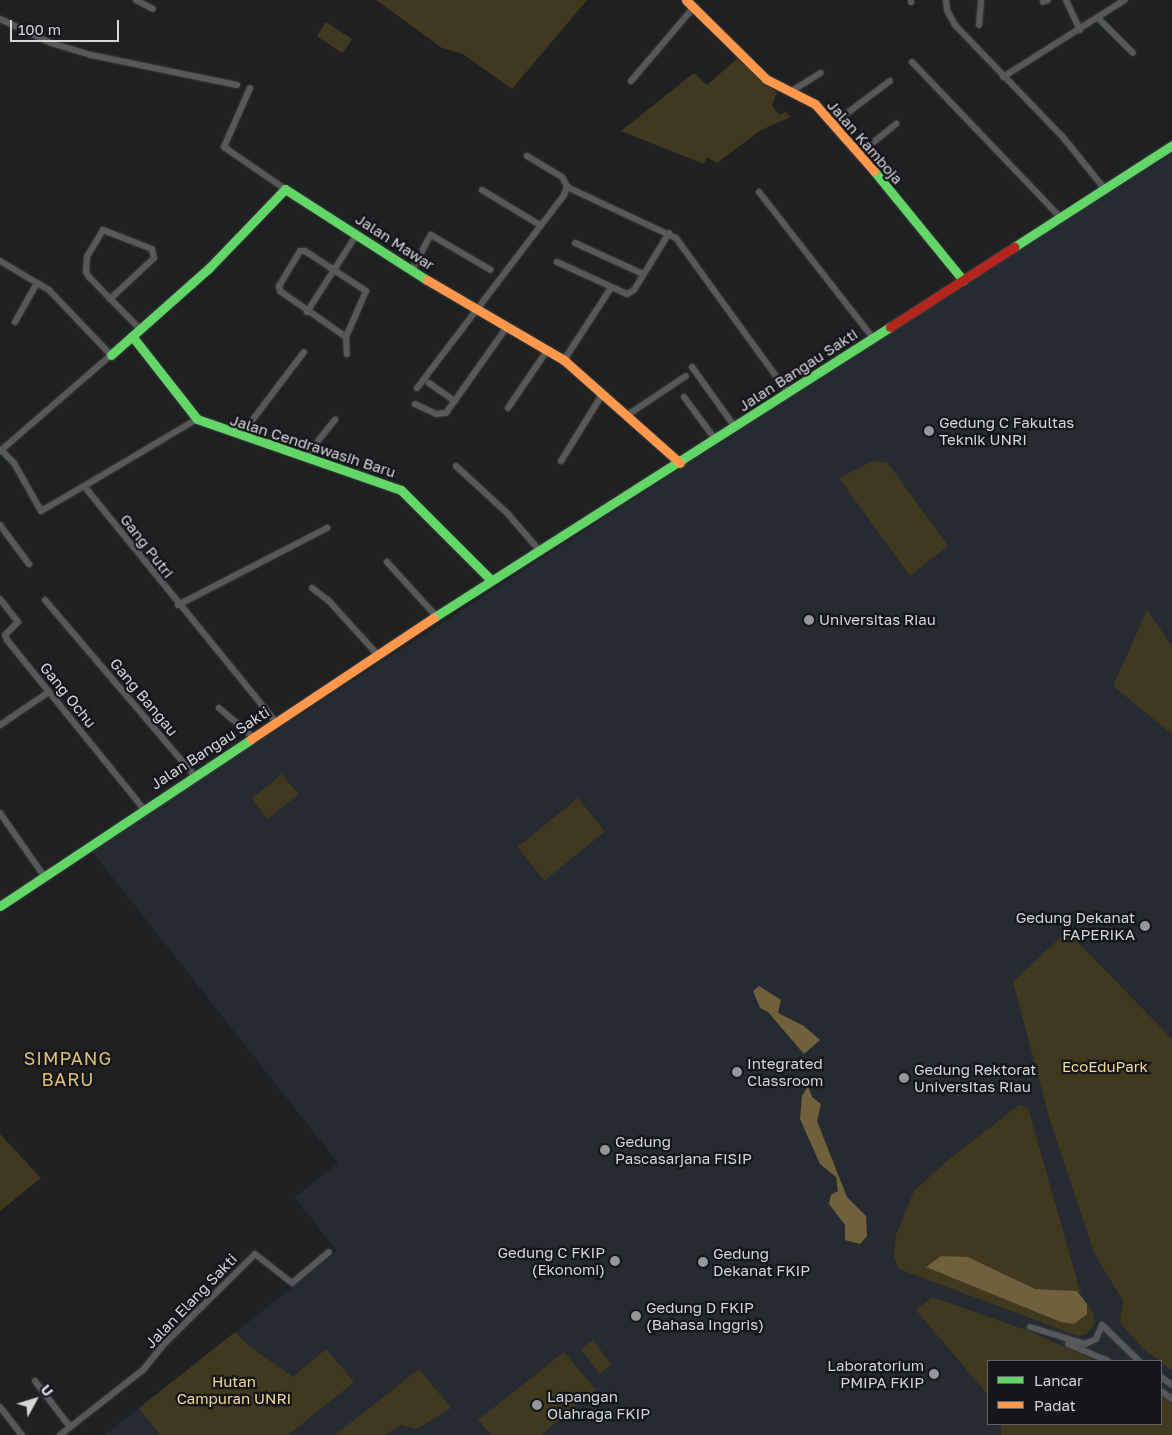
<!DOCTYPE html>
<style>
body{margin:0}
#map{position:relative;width:1172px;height:1435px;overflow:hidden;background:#1e2022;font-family:"Golos Text",sans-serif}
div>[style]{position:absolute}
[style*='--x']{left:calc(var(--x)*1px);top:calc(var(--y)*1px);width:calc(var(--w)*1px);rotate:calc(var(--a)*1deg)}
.built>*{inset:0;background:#252b31}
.green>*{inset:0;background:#413820;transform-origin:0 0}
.water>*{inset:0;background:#70613c}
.roads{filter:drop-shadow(0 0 1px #393a3c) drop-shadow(0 0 1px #393a3c)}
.street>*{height:6px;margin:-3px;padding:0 3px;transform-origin:3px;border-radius:3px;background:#565859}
.fast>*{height:9px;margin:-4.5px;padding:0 4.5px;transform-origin:4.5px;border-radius:4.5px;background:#63d668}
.slow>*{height:9px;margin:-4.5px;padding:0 4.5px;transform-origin:4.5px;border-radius:4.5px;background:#ff974d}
.jam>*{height:9px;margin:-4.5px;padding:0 4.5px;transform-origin:4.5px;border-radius:4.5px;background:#b3261e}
.dots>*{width:14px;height:14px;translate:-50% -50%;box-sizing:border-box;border:2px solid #141619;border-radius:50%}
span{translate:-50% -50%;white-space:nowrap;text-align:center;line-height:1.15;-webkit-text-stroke:4.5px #141619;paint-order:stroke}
.street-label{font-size:15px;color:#d4d6d8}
.poi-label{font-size:15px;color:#d4d6d8}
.left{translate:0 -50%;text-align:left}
.right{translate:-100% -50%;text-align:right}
.park-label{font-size:15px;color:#f5d996}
.quarter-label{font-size:18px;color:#dec075;letter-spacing:1px}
.legend{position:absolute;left:987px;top:1360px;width:175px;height:65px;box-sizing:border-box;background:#141619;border:1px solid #616365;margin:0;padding:6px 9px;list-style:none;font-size:15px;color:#d4d6d8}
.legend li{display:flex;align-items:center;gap:10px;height:25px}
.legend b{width:25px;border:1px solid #616365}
.north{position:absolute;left:10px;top:1375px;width:50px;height:50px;-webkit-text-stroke:4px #141619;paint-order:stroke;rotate:51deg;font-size:14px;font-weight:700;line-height:20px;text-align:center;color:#d4d6d8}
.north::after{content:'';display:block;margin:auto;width:18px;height:22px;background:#d4d6d8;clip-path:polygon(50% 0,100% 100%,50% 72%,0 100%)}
.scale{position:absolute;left:10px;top:20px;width:109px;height:22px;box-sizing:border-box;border:2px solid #d4d6d8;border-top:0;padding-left:6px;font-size:15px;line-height:18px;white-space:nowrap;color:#d4d6d8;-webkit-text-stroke:4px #141619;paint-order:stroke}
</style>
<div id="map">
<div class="built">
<div style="clip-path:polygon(evenodd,1172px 150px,1172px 1435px,105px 1435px,337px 1252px,295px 1197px,338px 1163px,91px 850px,1172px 150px,988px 1361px,1161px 1361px,1161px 1424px,988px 1424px,988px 1361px)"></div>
</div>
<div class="green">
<div style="clip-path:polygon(376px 0,587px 0,512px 89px,463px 54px,442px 48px)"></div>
<div style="left:326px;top:22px;width:31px;height:17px;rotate:33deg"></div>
<div style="clip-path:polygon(738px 58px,777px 93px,772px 105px,779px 115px,786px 112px,791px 117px,761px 130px,717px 163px,707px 157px,704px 164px,621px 131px,694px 73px,707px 85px)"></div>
<div style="clip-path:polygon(873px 461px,887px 462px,948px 546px,910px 576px,839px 478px)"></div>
<div style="clip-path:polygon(1147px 610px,1172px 646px,1172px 734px,1113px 686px)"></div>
<div style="left:282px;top:774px;width:26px;height:39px;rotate:51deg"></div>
<div style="left:578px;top:798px;width:43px;height:78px;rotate:51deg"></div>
<div style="clip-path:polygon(1067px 931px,1172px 1039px,1172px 1370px,1146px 1351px,1120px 1323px,1123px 1301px,1094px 1253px,1051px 1124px,1013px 982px)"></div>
<div style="clip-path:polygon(1019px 1105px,1028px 1108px,1081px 1294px,1077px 1291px,1034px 1289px,968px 1257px,938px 1260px,926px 1266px,1061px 1322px,1087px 1314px,1087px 1304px,1093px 1313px,1095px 1324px,1086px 1334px,1078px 1336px,899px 1269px,894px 1257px,896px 1235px,914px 1191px,947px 1161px)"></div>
<div style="clip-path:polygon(0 1134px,41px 1178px,0 1211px)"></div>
<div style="clip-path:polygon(932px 1297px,1029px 1331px,1096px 1361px,988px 1361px,988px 1395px,916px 1310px)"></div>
<div style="clip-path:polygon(235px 1332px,249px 1346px,293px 1377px,326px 1349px,354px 1382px,288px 1435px,160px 1435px,139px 1408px)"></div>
<div style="left:593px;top:1340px;width:31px;height:15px;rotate:53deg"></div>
<div style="clip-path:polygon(564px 1352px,596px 1390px,541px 1435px,491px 1435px,478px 1420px)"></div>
<div style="clip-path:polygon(419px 1369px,451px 1408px,417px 1429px,401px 1425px,385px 1435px,335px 1435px)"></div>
<div style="clip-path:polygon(1161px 1396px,1172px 1404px,1172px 1435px,1001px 1435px,1001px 1424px,1161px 1424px)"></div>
</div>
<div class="water">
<div style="clip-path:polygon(759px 986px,781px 1000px,778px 1013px,804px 1026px,820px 1040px,804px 1054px,768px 1012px,760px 1008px,753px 991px)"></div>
<div style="clip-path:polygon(808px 1086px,812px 1097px,821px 1104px,817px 1121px,847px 1197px,866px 1216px,867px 1236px,860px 1244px,845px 1240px,845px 1225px,829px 1204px,831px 1195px,838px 1191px,836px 1177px,820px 1164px,800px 1119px,802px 1096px)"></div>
<div style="clip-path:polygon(941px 1256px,968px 1257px,1035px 1289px,1077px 1291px,1087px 1304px,1087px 1314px,1074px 1324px,1061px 1322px,926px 1267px)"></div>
</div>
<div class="roads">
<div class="street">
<div style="--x:136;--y:0;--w:19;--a:28"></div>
<div style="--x:946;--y:0;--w:10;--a:84"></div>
<div style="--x:947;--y:10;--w:17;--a:62"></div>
<div style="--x:955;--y:25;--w:154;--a:46.1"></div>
<div style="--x:1062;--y:136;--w:67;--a:51.1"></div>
<div style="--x:1066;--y:0;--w:33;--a:65"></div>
<div style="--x:911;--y:2;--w:2;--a:-90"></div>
<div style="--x:1043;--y:2;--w:5;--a:-22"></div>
<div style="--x:1098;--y:18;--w:49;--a:45"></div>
<div style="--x:0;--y:19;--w:56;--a:25.2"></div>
<div style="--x:51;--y:43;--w:42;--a:16.7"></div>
<div style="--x:91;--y:55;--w:149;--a:11.6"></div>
<div style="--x:979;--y:25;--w:25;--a:-85"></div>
<div style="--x:912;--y:62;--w:214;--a:46.3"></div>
<div style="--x:1003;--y:77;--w:144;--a:-32.3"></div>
<div style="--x:631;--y:81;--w:97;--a:-49.6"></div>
<div style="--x:250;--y:88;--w:64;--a:113.8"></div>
<div style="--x:224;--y:147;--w:74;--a:34.5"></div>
<div style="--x:790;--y:92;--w:36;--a:-32"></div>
<div style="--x:834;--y:123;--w:70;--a:-36.9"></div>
<div style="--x:859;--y:154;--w:48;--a:-39"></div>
<div style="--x:567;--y:187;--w:120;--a:25.1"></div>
<div style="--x:676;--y:238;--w:191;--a:54.1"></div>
<div style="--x:482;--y:190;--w:68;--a:31.1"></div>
<div style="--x:759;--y:192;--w:185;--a:52"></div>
<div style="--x:575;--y:243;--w:75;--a:24.5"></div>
<div style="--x:300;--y:251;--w:5;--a:0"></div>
<div style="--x:305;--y:251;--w:73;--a:33.3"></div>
<div style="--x:366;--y:291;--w:50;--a:113.5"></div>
<div style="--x:346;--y:337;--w:80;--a:-145.1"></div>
<div style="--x:280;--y:291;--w:5;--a:-101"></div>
<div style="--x:279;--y:286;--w:41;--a:-59"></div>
<div style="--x:0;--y:261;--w:57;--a:30.6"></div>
<div style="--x:49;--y:290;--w:90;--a:46.4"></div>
<div style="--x:111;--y:355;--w:147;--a:139.1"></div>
<div style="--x:557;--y:262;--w:77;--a:24.6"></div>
<div style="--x:627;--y:294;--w:8;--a:-30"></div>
<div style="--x:634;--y:290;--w:67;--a:-58.4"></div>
<div style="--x:412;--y:270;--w:40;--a:-62"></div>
<div style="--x:431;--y:235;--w:69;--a:30.3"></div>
<div style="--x:110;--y:299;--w:60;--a:-43"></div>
<div style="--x:154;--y:258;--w:9;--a:-103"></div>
<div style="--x:152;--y:249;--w:53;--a:-158.8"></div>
<div style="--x:103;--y:230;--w:31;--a:121"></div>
<div style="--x:87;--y:257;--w:15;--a:94"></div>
<div style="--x:86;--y:272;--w:6;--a:59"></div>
<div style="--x:89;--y:277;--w:73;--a:45.6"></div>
<div style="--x:307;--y:312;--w:93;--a:-57.3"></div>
<div style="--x:15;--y:322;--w:45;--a:-60.6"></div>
<div style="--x:346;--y:337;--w:17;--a:87"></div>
<div style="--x:564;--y:360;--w:86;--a:-56.9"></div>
<div style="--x:692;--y:367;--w:74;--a:54.4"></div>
<div style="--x:429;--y:383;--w:32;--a:35"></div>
<div style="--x:417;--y:388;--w:243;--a:-52.7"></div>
<div style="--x:564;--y:195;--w:9;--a:-72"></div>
<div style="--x:567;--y:186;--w:10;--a:-119"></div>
<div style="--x:562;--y:177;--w:41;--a:-149"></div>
<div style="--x:684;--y:397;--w:52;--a:53.6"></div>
<div style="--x:415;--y:404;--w:23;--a:25"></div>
<div style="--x:436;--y:414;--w:10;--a:-6"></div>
<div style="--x:446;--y:413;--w:105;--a:-54.7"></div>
<div style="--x:508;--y:408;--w:71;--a:-55.9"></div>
<div style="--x:626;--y:416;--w:72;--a:-33.7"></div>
<div style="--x:197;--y:419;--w:131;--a:149.3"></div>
<div style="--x:84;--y:486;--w:303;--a:50.9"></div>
<div style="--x:241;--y:435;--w:104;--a:-52.8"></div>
<div style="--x:1;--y:450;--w:18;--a:45"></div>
<div style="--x:14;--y:463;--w:55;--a:60.6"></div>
<div style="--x:41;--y:511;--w:50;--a:-30.2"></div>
<div style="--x:305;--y:457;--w:48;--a:-51"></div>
<div style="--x:561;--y:461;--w:78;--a:-58.2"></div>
<div style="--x:456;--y:466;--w:69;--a:42.7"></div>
<div style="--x:507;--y:513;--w:49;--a:49.1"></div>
<div style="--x:0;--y:525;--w:49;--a:53.4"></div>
<div style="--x:387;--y:562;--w:73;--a:47.8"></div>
<div style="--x:312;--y:588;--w:20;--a:37"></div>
<div style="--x:328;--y:600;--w:73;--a:47.8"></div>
<div style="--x:0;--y:599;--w:29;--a:52"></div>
<div style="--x:18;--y:622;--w:18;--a:135"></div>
<div style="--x:5;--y:635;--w:5;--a:68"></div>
<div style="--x:7;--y:640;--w:216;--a:51"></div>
<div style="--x:45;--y:600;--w:230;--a:49.6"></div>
<div style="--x:178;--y:605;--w:168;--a:-27.3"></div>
<div style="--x:219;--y:708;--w:43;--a:40.3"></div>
<div style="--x:0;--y:725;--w:59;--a:-34"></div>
<div style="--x:0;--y:813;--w:77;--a:55.1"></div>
<div style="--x:1030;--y:1327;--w:58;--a:17.2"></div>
<div style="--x:1085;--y:1344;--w:12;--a:-24"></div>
<div style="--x:1096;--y:1339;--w:15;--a:-67"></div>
<div style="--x:1102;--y:1325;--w:52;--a:44.2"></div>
<div style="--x:1068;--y:1344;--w:43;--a:23"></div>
<div style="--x:1161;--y:1377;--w:14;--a:36"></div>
<div style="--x:35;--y:1381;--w:58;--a:52.7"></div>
<div style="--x:1161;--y:1391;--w:14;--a:36"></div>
<div style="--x:0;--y:1407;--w:36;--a:52"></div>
<div style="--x:60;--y:1435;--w:105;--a:-38.1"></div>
<div style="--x:143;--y:1370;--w:32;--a:-51"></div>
<div style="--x:163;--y:1345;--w:129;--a:-44.7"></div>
<div style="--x:255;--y:1254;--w:47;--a:38.1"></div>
<div style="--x:292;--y:1283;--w:48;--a:-40"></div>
</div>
<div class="fast">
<div style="--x:874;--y:171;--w:141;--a:50.8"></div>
<div style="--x:1014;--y:247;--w:188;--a:-32.8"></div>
<div style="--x:132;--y:336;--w:105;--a:51.9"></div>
<div style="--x:197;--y:419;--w:216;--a:19.2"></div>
<div style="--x:401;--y:490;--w:127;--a:45"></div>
<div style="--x:111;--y:355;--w:130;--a:-41.6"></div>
<div style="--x:208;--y:269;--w:111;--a:-46.1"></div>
<div style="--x:285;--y:189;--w:169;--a:32.7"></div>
<div style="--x:433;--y:618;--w:542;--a:-32.49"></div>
<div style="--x:0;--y:906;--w:301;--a:-33.6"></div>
</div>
<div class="slow">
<div style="--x:686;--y:0;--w:112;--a:44.6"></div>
<div style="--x:766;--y:79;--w:55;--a:27"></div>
<div style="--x:815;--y:104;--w:89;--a:48.6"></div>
<div style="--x:427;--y:280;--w:159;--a:30.3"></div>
<div style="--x:564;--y:360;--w:155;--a:41.6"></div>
<div style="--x:251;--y:739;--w:219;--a:-33.6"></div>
</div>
<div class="jam">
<div style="--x:890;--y:327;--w:148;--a:-32.8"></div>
</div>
</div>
<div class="dots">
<div style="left:929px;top:431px;background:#949698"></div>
<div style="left:809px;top:620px;background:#949698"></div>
<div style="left:1145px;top:926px;background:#949698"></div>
<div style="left:737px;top:1072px;background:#949698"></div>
<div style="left:904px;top:1078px;background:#949698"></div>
<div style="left:605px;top:1150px;background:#949698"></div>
<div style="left:615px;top:1261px;background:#949698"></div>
<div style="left:703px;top:1262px;background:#949698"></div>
<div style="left:636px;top:1316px;background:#949698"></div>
<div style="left:934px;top:1374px;background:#949698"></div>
<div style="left:537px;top:1405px;background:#949698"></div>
</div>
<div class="street-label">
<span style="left:865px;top:142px;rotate:49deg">Jalan Kamboja</span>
<span style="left:395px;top:242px;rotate:33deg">Jalan Mawar</span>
<span style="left:798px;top:370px;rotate:-33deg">Jalan Bangau Sakti</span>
<span style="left:313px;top:446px;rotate:18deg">Jalan Cendrawasih Baru</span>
<span style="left:147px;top:546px;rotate:52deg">Gang Putri</span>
<span style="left:68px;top:695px;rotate:51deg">Gang Ochu</span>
<span style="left:144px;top:697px;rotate:50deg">Gang Bangau</span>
<span style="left:210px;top:748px;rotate:-33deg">Jalan Bangau Sakti</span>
<span style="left:191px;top:1301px;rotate:-46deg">Jalan Elang Sakti</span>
</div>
<div class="poi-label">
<span class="left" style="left:939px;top:431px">Gedung C Fakultas<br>Teknik UNRI</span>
<span class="left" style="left:819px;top:620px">Universitas Riau</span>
<span class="right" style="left:1135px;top:926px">Gedung Dekanat<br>FAPERIKA</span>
<span class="left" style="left:747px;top:1072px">Integrated<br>Classroom</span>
<span class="left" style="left:914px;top:1078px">Gedung Rektorat<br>Universitas Riau</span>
<span class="left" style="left:615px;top:1150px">Gedung<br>Pascasarjana FISIP</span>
<span class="right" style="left:605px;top:1261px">Gedung C FKIP<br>(Ekonomi)</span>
<span class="left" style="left:713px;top:1262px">Gedung<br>Dekanat FKIP</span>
<span class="left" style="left:646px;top:1316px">Gedung D FKIP<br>(Bahasa Inggris)</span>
<span class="right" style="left:924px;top:1374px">Laboratorium<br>PMIPA FKIP</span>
<span class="left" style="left:547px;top:1405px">Lapangan<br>Olahraga FKIP</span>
</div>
<div class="park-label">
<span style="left:1105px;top:1067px">EcoEduPark</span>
<span style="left:234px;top:1390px">Hutan<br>Campuran UNRI</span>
</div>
<div class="quarter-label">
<span style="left:68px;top:1069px">SIMPANG<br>BARU</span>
</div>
<ul class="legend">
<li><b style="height:6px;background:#63d668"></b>Lancar</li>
<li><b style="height:6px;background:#ff974d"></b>Padat</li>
</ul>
<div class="north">U</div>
<div class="scale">100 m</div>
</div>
